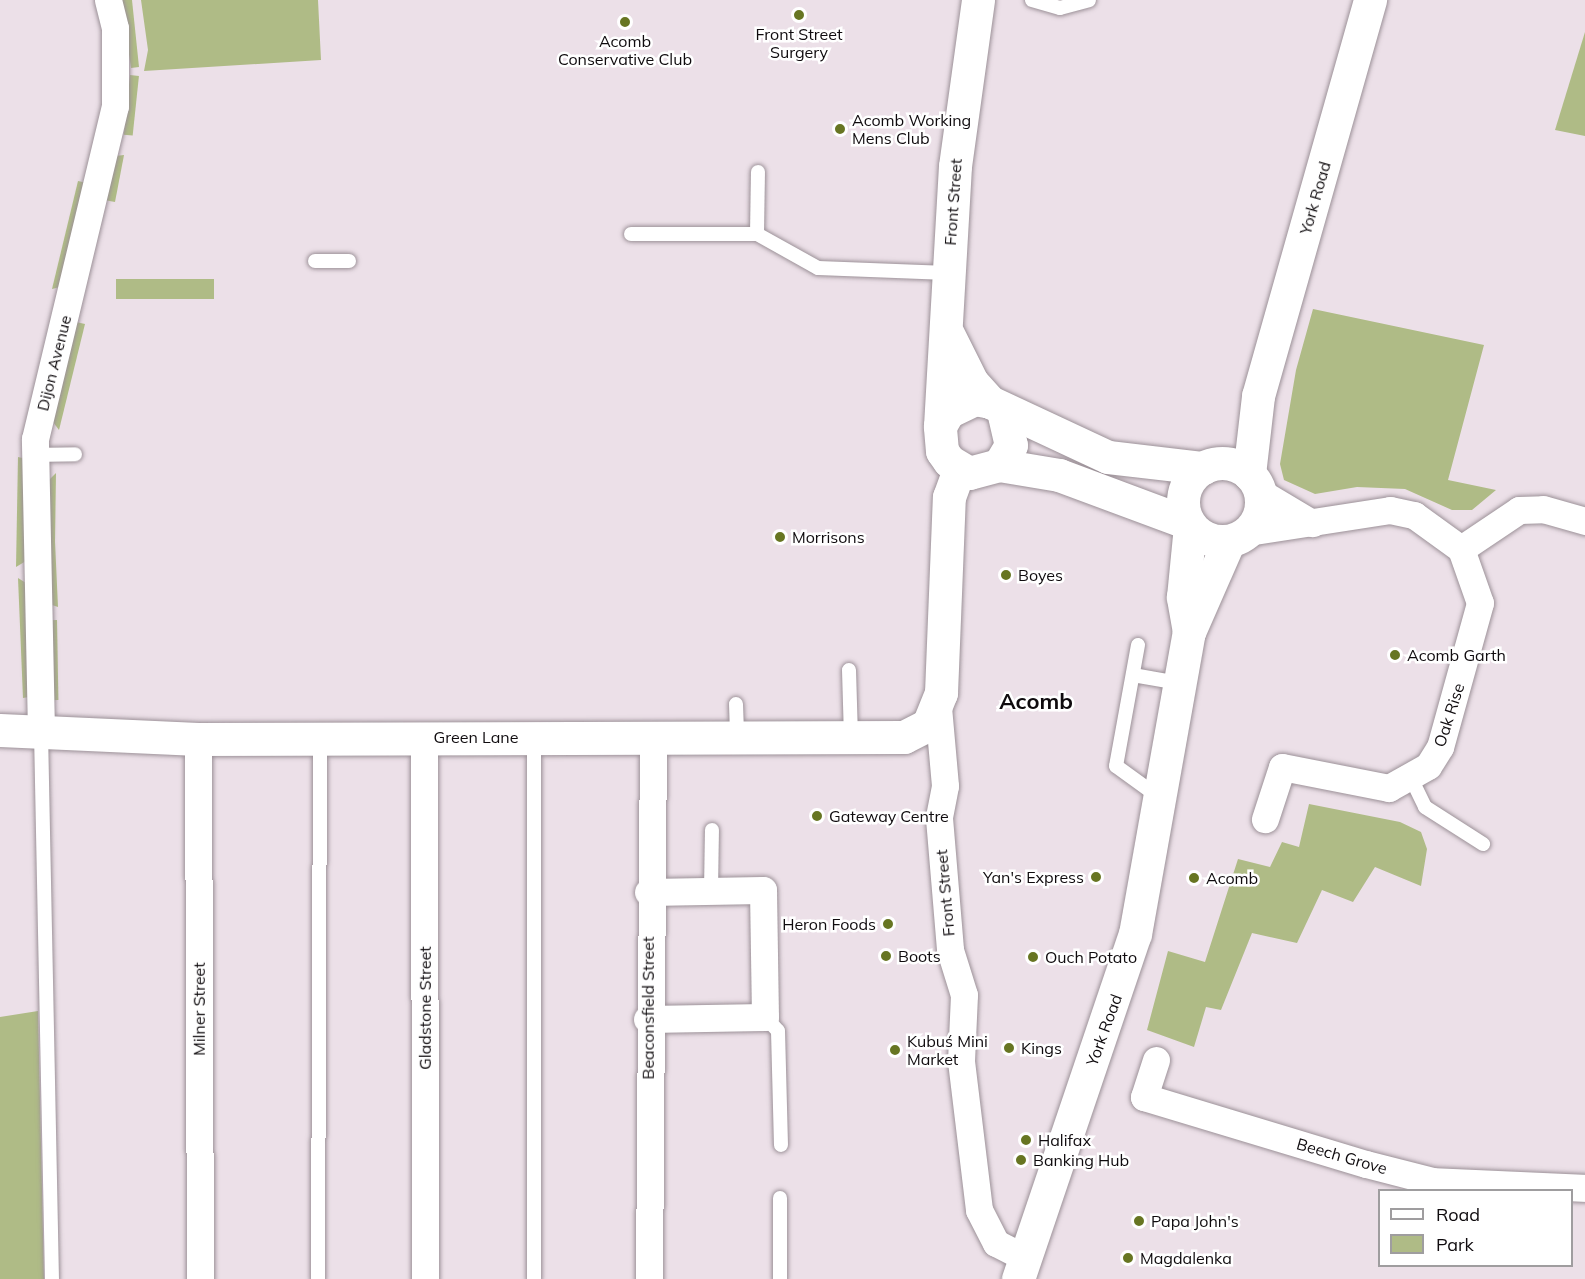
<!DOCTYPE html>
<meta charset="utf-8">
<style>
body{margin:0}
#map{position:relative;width:1585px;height:1279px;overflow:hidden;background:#ece0e8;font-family:Mulish,sans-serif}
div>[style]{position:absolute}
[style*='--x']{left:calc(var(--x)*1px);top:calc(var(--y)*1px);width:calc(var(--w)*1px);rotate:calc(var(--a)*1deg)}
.green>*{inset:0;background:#afbb86;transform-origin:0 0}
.roads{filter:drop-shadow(0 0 2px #9c9198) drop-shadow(0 0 2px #9c9198)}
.lane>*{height:14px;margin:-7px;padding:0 7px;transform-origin:7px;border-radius:7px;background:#fff}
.street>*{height:27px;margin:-13.5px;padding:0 13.5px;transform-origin:13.5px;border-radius:13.5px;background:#fff}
.secondary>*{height:33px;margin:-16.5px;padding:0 16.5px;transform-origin:16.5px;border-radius:16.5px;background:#fff}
.secondary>.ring{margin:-16.5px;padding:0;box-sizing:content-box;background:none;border:33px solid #fff;border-radius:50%}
.dots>*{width:16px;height:16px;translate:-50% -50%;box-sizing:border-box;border:3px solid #fff;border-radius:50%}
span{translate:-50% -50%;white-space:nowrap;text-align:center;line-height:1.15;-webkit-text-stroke:5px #fff;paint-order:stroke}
.poi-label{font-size:16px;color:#0f0b0e}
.left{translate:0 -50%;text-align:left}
.right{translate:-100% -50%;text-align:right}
.street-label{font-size:16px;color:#0f0b0e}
.district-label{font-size:22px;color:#0f0b0e;font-weight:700}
.legend{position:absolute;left:1378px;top:1189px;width:195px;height:78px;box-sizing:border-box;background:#fff;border:2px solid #9f9d9f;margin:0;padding:8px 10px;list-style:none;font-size:18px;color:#0f0b0e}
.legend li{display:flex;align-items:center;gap:12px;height:30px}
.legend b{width:30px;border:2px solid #9f9d9f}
</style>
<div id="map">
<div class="green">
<div style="clip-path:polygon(121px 0,132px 0,139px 67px,131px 68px)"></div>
<div style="clip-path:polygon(141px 0,318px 0,321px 60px,144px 71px,148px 50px)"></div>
<div style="clip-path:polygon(1585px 32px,1585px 136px,1555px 130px)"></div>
<div style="left:130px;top:75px;width:9px;height:60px;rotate:6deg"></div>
<div style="clip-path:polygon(124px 155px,115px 202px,104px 200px,115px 156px)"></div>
<div style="clip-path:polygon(78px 181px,87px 183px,64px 286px,52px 289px)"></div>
<div style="left:214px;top:279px;width:20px;height:98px;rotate:90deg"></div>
<div style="clip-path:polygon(1313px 309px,1484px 345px,1448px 480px,1496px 490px,1472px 510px,1452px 510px,1405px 489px,1357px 487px,1315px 494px,1284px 480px,1280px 464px,1296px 370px)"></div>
<div style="clip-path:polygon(76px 322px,85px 324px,59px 430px,53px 422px)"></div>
<div style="clip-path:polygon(18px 457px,27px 459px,26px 561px,16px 567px)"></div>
<div style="clip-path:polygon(56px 473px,55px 542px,58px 607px,49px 604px,48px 481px)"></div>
<div style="clip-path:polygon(18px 578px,26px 583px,29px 697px,23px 698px)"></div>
<div style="left:57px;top:620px;width:80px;height:9px;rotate:89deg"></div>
<div style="clip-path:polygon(1309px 804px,1400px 822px,1421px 832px,1427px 849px,1421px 886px,1375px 867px,1353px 902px,1322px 890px,1297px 943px,1252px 933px,1221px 1010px,1206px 1007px,1194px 1047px,1147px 1030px,1168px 951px,1205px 962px,1238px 859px,1270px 867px,1282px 842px,1299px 847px)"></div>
<div style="clip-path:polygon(38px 1011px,44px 1279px,0 1279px,0 1017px)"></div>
</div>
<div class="roads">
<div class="lane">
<div style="--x:1032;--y:0;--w:29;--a:16"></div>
<div style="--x:1060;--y:8;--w:30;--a:-15"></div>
<div style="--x:631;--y:234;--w:126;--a:0"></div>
<div style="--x:757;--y:234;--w:70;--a:29.1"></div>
<div style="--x:818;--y:268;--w:130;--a:2.2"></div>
<div style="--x:757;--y:234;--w:62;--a:-89.1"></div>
<div style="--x:315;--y:261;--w:34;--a:0"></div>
<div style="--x:36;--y:455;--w:39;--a:-1"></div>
<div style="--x:1138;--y:645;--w:123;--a:100.3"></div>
<div style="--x:1116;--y:766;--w:49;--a:35.9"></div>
<div style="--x:849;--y:670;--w:67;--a:88.3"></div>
<div style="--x:1133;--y:675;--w:47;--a:9.9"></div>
<div style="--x:736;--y:704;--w:33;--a:88"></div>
<div style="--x:41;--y:732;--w:547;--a:88.85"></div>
<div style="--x:534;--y:737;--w:542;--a:90"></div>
<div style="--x:1411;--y:778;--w:32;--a:64"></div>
<div style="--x:1425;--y:807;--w:69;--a:32.5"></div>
<div style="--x:711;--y:891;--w:61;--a:-89.1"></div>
<div style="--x:765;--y:1017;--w:19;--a:47"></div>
<div style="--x:778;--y:1031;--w:114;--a:88.5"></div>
<div style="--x:318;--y:1279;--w:542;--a:-89.79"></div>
<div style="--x:780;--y:1279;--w:81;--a:-90"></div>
</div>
<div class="street">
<div style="--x:1260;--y:492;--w:61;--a:30.8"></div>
<div style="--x:1248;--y:532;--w:144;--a:-8.8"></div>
<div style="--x:1390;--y:510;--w:25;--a:12"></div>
<div style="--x:1414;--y:515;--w:58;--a:35.9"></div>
<div style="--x:1461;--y:549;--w:57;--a:70.6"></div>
<div style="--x:1480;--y:603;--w:149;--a:105.5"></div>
<div style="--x:1440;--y:747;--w:22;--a:122"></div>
<div style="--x:1428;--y:766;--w:45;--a:150.6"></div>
<div style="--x:1389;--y:788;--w:109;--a:-168.9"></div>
<div style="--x:1282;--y:767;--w:55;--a:108.1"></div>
<div style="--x:1461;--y:549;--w:70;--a:-33.9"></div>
<div style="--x:1519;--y:510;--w:24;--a:-2"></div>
<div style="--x:1543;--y:509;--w:44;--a:15.9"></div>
<div style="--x:938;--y:707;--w:79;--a:84.9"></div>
<div style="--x:945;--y:786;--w:33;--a:101"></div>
<div style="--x:939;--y:818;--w:132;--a:85.2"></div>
<div style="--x:950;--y:950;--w:47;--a:72.7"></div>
<div style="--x:964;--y:995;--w:66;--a:92.6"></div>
<div style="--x:961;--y:1061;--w:150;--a:83.1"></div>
<div style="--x:979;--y:1210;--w:37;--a:63"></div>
<div style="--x:996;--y:1243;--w:33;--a:27"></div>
<div style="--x:41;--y:731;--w:292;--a:-91.2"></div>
<div style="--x:35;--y:439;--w:342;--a:-76.5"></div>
<div style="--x:115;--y:106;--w:78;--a:-90"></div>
<div style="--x:115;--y:28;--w:29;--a:-104"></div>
<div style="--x:424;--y:736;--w:543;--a:89.89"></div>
<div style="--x:198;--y:739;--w:540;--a:89.79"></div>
<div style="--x:647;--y:1019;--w:118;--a:-1"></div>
<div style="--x:765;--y:1017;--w:127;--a:-90.9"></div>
<div style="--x:763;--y:890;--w:115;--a:179"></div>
<div style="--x:1156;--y:1060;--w:39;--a:108"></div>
<div style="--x:1144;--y:1097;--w:232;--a:16.8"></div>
<div style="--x:1366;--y:1164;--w:68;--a:14.4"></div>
<div style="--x:1432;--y:1181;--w:153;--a:2.6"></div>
<div style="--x:649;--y:1279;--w:541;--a:-89.58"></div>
</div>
<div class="secondary">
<div style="--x:948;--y:334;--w:54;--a:63.4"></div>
<div style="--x:972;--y:382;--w:27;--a:48"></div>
<div style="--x:1003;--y:411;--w:35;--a:77"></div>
<div style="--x:1011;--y:445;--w:23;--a:121"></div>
<div style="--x:999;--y:465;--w:31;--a:165"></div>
<div style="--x:969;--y:473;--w:23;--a:-149"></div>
<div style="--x:949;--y:461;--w:12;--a:-125"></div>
<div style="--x:942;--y:451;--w:25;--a:-95"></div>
<div style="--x:940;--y:426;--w:16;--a:-60"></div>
<div style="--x:948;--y:412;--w:30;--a:-26"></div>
<div style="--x:975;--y:399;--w:15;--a:11"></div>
<div style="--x:990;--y:402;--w:130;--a:25"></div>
<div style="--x:1108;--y:457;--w:96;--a:6.6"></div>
<div style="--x:940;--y:426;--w:260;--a:-86.7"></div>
<div style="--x:955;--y:166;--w:168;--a:-82.1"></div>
<div class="ring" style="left:1183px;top:463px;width:45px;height:45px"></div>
<div style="--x:999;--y:465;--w:61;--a:9.5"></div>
<div style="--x:1059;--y:475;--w:138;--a:20.4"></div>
<div style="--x:1249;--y:474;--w:79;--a:-83.4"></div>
<div style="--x:1258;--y:396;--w:412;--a:-74.2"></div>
<div style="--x:1189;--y:632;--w:36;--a:-100"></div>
<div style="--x:1183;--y:597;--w:72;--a:-84.4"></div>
<div style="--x:0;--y:730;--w:198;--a:2.6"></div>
<div style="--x:198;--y:739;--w:706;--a:-0.16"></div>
<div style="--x:904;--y:737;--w:27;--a:-27"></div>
<div style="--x:928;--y:725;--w:35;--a:-68"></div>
<div style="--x:941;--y:693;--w:196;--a:-87.7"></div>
<div style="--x:949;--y:497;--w:30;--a:-70"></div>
<div style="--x:1018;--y:1279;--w:364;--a:-71.3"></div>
<div style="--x:1135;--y:934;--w:307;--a:-79.9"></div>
<div style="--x:1189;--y:632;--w:99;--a:-66.3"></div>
</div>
</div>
<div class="dots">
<div style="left:799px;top:15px;background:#677522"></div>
<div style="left:625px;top:22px;background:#677522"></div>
<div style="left:840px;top:129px;background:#677522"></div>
<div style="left:780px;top:537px;background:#677522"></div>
<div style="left:1006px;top:575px;background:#677522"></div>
<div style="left:1395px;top:655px;background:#677522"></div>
<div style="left:817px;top:816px;background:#677522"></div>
<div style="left:1096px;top:877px;background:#677522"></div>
<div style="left:1194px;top:878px;background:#677522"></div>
<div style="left:888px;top:924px;background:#677522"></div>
<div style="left:886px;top:956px;background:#677522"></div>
<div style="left:1033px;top:957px;background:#677522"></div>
<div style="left:1009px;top:1048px;background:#677522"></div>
<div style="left:895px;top:1050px;background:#677522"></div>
<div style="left:1026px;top:1140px;background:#677522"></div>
<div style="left:1021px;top:1160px;background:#677522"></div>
<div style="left:1139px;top:1221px;background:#677522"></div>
<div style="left:1128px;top:1258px;background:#677522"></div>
</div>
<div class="poi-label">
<span style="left:799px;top:43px">Front Street<br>Surgery</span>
<span style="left:625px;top:50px">Acomb<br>Conservative Club</span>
<span class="left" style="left:852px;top:129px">Acomb Working<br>Mens Club</span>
<span class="left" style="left:792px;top:537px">Morrisons</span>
<span class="left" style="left:1018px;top:575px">Boyes</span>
<span class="left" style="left:1407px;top:655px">Acomb Garth</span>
<span class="left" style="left:829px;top:816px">Gateway Centre</span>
<span class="right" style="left:1084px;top:877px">Yan's Express</span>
<span class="left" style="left:1206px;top:878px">Acomb</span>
<span class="right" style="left:876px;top:924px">Heron Foods</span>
<span class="left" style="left:898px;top:956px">Boots</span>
<span class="left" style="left:1045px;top:957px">Ouch Potato</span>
<span class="left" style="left:907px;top:1050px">Kubuś Mini<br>Market</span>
<span class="left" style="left:1021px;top:1048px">Kings</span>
<span class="left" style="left:1038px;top:1140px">Halifax</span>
<span class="left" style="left:1033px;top:1160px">Banking Hub</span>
<span class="left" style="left:1151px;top:1221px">Papa John's</span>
<span class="left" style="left:1140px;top:1258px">Magdalenka</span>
</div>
<div class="street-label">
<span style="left:1315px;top:198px;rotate:-74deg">York Road</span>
<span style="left:953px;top:202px;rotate:-86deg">Front Street</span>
<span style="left:54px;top:363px;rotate:-76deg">Dijon Avenue</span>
<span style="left:1449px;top:715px;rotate:-72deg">Oak Rise</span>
<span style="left:476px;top:737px">Green Lane</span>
<span style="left:945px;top:893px;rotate:-95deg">Front Street</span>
<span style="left:425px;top:1008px;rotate:-90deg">Gladstone Street</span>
<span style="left:648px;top:1008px;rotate:-90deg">Beaconsfield Street</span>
<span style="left:199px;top:1009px;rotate:-90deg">Milner Street</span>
<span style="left:1104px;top:1030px;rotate:-70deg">York Road</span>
<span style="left:1342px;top:1156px;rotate:16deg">Beech Grove</span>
</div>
<div class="district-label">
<span style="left:1036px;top:702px">Acomb</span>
</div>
<ul class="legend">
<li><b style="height:8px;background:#fff"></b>Road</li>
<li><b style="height:16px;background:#afbb86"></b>Park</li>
</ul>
</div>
